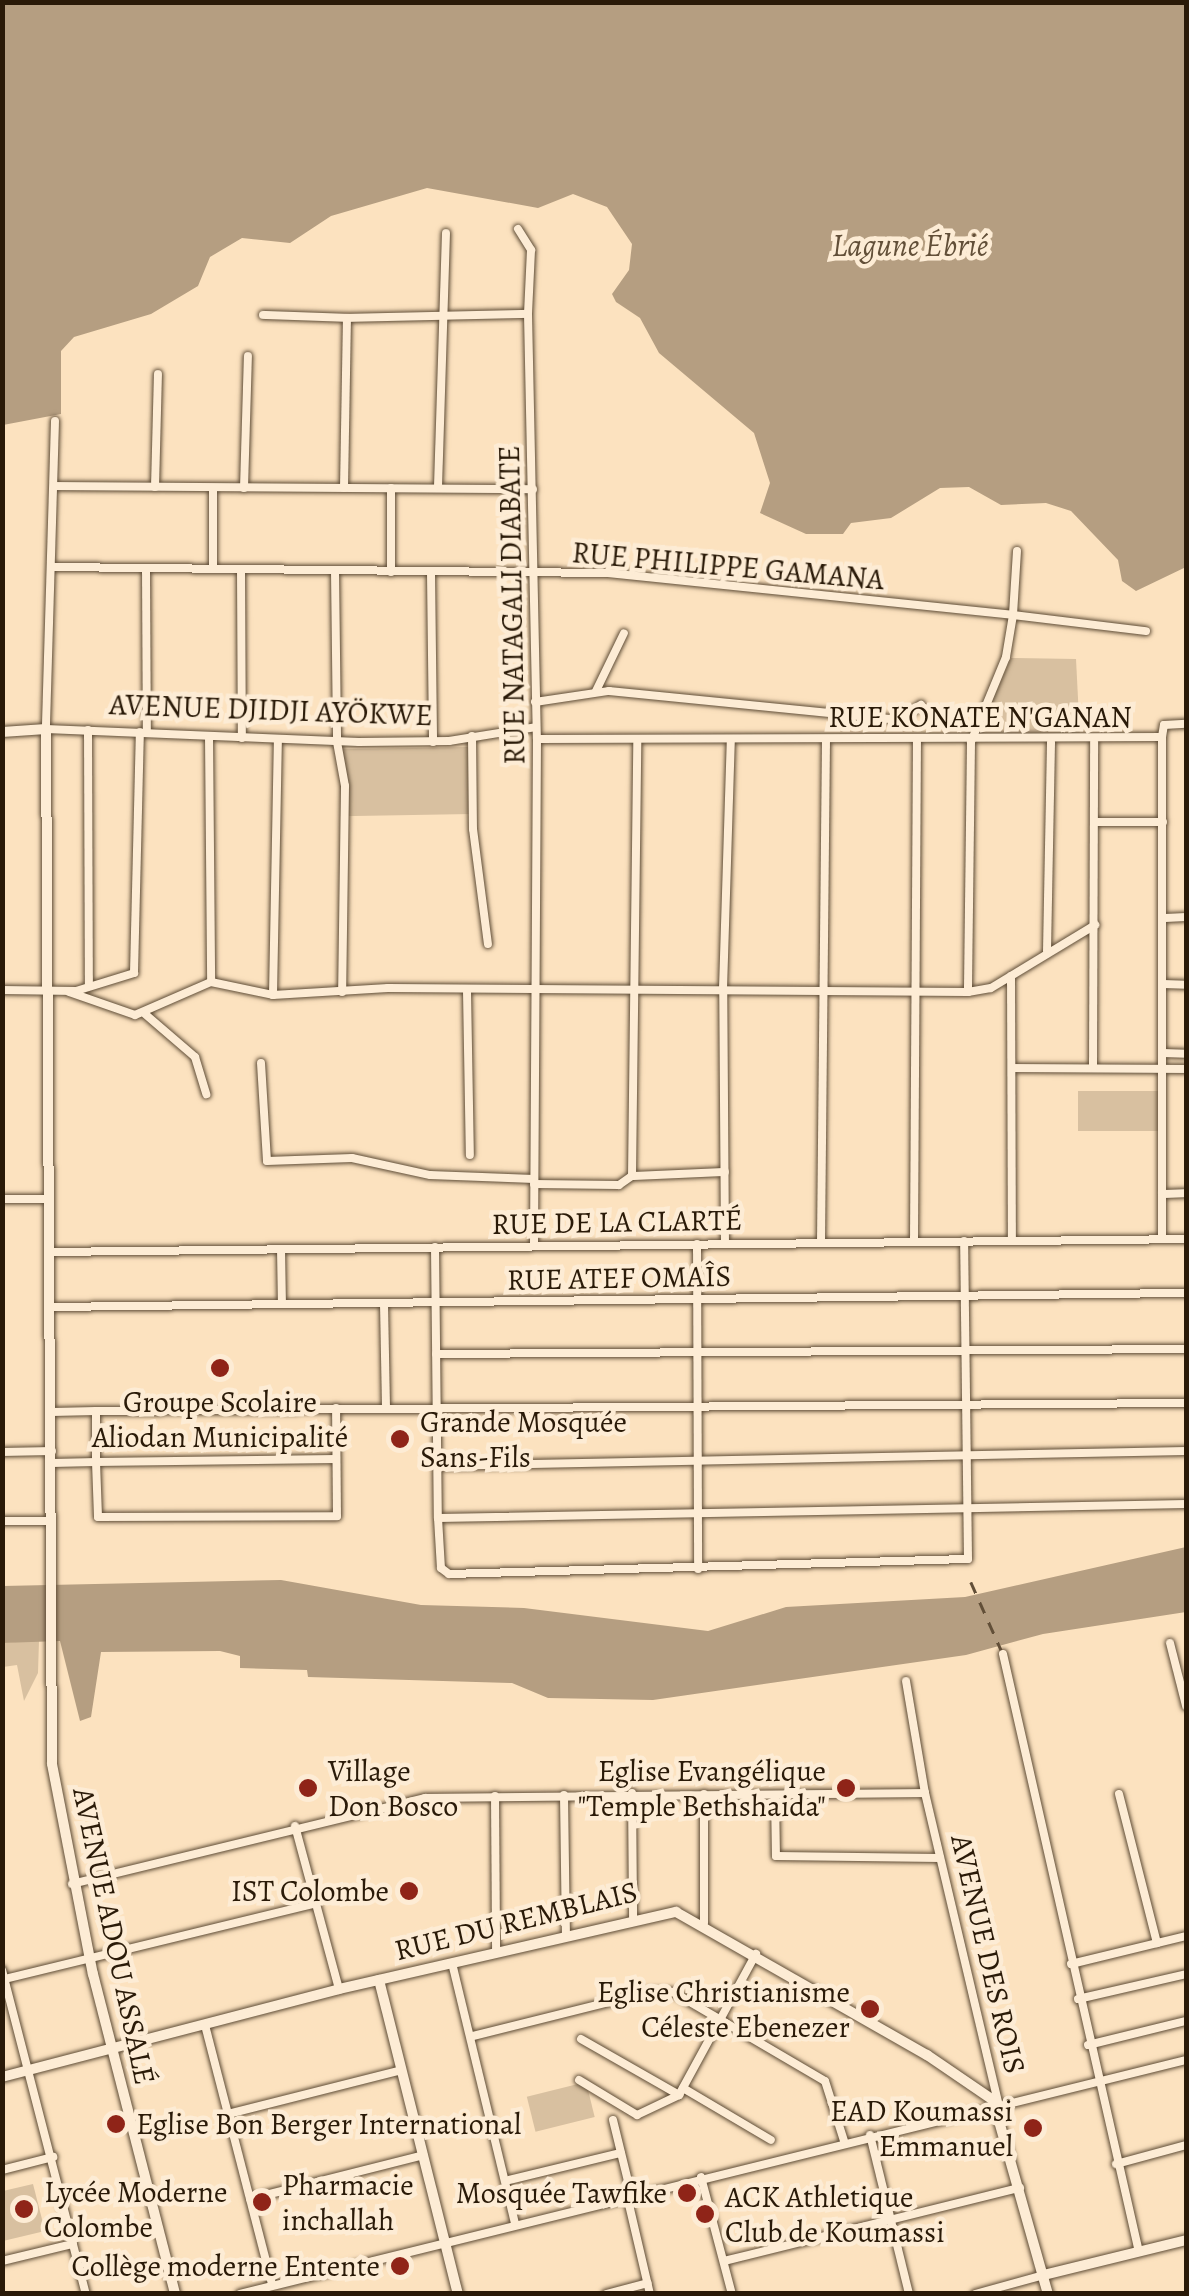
<!DOCTYPE html>
<meta charset="utf-8">
<style>
body{margin:0}
#map{position:relative;width:1189px;height:2296px;overflow:hidden;background:#fce2bf;font-family:Alegreya,serif}
div>[style]{position:absolute}
[style*='--x']{left:calc(var(--x)*1px);top:calc(var(--y)*1px);width:calc(var(--w)*1px);rotate:calc(var(--a)*1deg)}
.green>*{inset:0;background:#d8c0a0;transform-origin:0 0}
.water>*{inset:0;background:#b59e81}
.ferry>*{height:2.5px;margin-top:-1.25px;transform-origin:0;background:repeating-linear-gradient(90deg,#624f38 0 12px,transparent 0 22px)}
.roads{filter:drop-shadow(0 0 2px #5e4c36) drop-shadow(0 0 2px #5e4c36)}
.minor>*{height:8px;margin:-4px;padding:0 4px;transform-origin:4px;border-radius:4px;background:#fdecd5}
.tertiary>*{height:10px;margin:-5px;padding:0 5px;transform-origin:5px;border-radius:5px;background:#fdecd5}
.dots>*{width:28px;height:28px;translate:-50% -50%;box-sizing:border-box;border:5px solid #fdecd5;border-radius:50%}
span{translate:-50% -50%;white-space:nowrap;text-align:center;line-height:1.15;-webkit-text-stroke:9px #fdecd5;paint-order:stroke}
.street-label{font-size:30px;color:#2a1a08}
.poi-label{font-size:30px;color:#2a1a08}
.left{translate:0 -50%;text-align:left}
.right{translate:-100% -50%;text-align:right}
.water-label{font-size:32px;color:#624f38;font-style:italic}
.frame{position:absolute;inset:0;border:5px solid #2a1a08;pointer-events:none}
</style>
<div id="map">
<div class="green">
<div style="clip-path:polygon(1011px 658px,1076px 659px,1080px 738px,977px 736px)"></div>
<div style="left:470px;top:747px;width:67px;height:131px;rotate:89deg"></div>
<div style="left:1078px;top:1091px;width:80px;height:40px"></div>
<div style="clip-path:polygon(39px 1640px,38px 1673px,24px 1701px,17px 1665px,3px 1667px,3px 1643px)"></div>
<div style="left:586px;top:2082px;width:36px;height:61px;rotate:76deg"></div>
<div style="clip-path:polygon(33px 2184px,45px 2231px,3px 2241px,3px 2191px)"></div>
</div>
<div class="water">
<div style="clip-path:polygon(2px 3px,1186px 3px,1186px 567px,1136px 591px,1122px 581px,1118px 560px,1071px 511px,1046px 503px,1001px 505px,969px 487px,940px 488px,891px 518px,851px 523px,843px 534px,806px 534px,760px 513px,770px 483px,754px 433px,659px 353px,640px 318px,616px 302px,612px 294px,629px 270px,632px 244px,607px 207px,573px 194px,538px 208px,427px 188px,331px 216px,290px 243px,242px 238px,210px 257px,198px 286px,151px 314px,74px 337px,61px 351px,61px 414px,3px 425px)"></div>
<div style="clip-path:polygon(1186px 1547px,1186px 1612px,1043px 1634px,966px 1655px,653px 1700px,548px 1698px,512px 1683px,308px 1677px,307px 1670px,240px 1668px,240px 1656px,220px 1651px,101px 1652px,91px 1717px,80px 1721px,60px 1641px,3px 1643px,3px 1586px,281px 1580px,421px 1605px,524px 1608px,708px 1631px,786px 1607px,965px 1597px)"></div>
</div>
<div class="ferry">
<div style="--x:971;--y:1582;--w:79;--a:66"></div>
</div>
<div class="roads">
<div class="minor">
<div style="--x:518;--y:229;--w:25;--a:58"></div>
<div style="--x:531;--y:250;--w:64;--a:92.7"></div>
<div style="--x:263;--y:315;--w:84;--a:2"></div>
<div style="--x:55;--y:421;--w:308;--a:91.7"></div>
<div style="--x:46;--y:729;--w:313;--a:2.4"></div>
<div style="--x:359;--y:742;--w:90;--a:-0.6"></div>
<div style="--x:449;--y:741;--w:88;--a:-9.1"></div>
<div style="--x:54;--y:486;--w:479;--a:0.4"></div>
<div style="--x:155;--y:487;--w:113;--a:-88.5"></div>
<div style="--x:438;--y:487;--w:254;--a:-88.2"></div>
<div style="--x:244;--y:488;--w:132;--a:-88.3"></div>
<div style="--x:344;--y:488;--w:170;--a:-89"></div>
<div style="--x:347;--y:318;--w:181;--a:-1.3"></div>
<div style="--x:528;--y:314;--w:425;--a:88.8"></div>
<div style="--x:537;--y:739;--w:507;--a:90.34"></div>
<div style="--x:1017;--y:551;--w:64;--a:93.6"></div>
<div style="--x:1013;--y:615;--w:134;--a:6.9"></div>
<div style="--x:53;--y:567;--w:554;--a:0.62"></div>
<div style="--x:607;--y:573;--w:408;--a:5.9"></div>
<div style="--x:1013;--y:615;--w:43;--a:99.5"></div>
<div style="--x:1006;--y:657;--w:92;--a:112.4"></div>
<div style="--x:971;--y:742;--w:250;--a:90.7"></div>
<div style="--x:146;--y:568;--w:164;--a:89.7"></div>
<div style="--x:213;--y:569;--w:81;--a:-90"></div>
<div style="--x:241;--y:570;--w:168;--a:89.7"></div>
<div style="--x:335;--y:571;--w:171;--a:89.3"></div>
<div style="--x:337;--y:742;--w:45;--a:79.7"></div>
<div style="--x:345;--y:786;--w:206;--a:90.8"></div>
<div style="--x:391;--y:572;--w:84;--a:-90"></div>
<div style="--x:431;--y:573;--w:169;--a:89.3"></div>
<div style="--x:596;--y:691;--w:64;--a:-64.2"></div>
<div style="--x:535;--y:702;--w:75;--a:-8.5"></div>
<div style="--x:609;--y:691;--w:292;--a:5.7"></div>
<div style="--x:900;--y:720;--w:26;--a:-36"></div>
<div style="--x:88;--y:730;--w:254;--a:89.8"></div>
<div style="--x:209;--y:736;--w:246;--a:89.5"></div>
<div style="--x:472;--y:736;--w:93;--a:89.4"></div>
<div style="--x:473;--y:829;--w:116;--a:82.6"></div>
<div style="--x:1162;--y:737;--w:12;--a:-81"></div>
<div style="--x:1164;--y:725;--w:22;--a:-3"></div>
<div style="--x:537;--y:739;--w:625;--a:-0.18"></div>
<div style="--x:1162;--y:737;--w:501;--a:90"></div>
<div style="--x:1094;--y:822;--w:69;--a:0"></div>
<div style="--x:1165;--y:918;--w:21;--a:-3"></div>
<div style="--x:1047;--y:951;--w:209;--a:-88.9"></div>
<div style="--x:1011;--y:976;--w:264;--a:89.8"></div>
<div style="--x:1163;--y:984;--w:23;--a:2"></div>
<div style="--x:2;--y:990;--w:74;--a:0.8"></div>
<div style="--x:76;--y:991;--w:61;--a:-17.2"></div>
<div style="--x:134;--y:973;--w:241;--a:-88.6"></div>
<div style="--x:467;--y:991;--w:164;--a:89"></div>
<div style="--x:69;--y:992;--w:70;--a:19.2"></div>
<div style="--x:135;--y:1015;--w:83;--a:-23.5"></div>
<div style="--x:211;--y:982;--w:63;--a:11.8"></div>
<div style="--x:273;--y:995;--w:115;--a:-3.5"></div>
<div style="--x:388;--y:988;--w:580;--a:0.4"></div>
<div style="--x:968;--y:992;--w:23;--a:-10"></div>
<div style="--x:991;--y:988;--w:122;--a:-31.2"></div>
<div style="--x:273;--y:995;--w:256;--a:-88.9"></div>
<div style="--x:145;--y:1014;--w:66;--a:40.7"></div>
<div style="--x:195;--y:1057;--w:39;--a:73"></div>
<div style="--x:1163;--y:1053;--w:23;--a:2"></div>
<div style="--x:261;--y:1063;--w:98;--a:86.5"></div>
<div style="--x:267;--y:1161;--w:85;--a:-2"></div>
<div style="--x:352;--y:1158;--w:80;--a:12.3"></div>
<div style="--x:430;--y:1175;--w:104;--a:2.2"></div>
<div style="--x:1012;--y:1068;--w:174;--a:0.3"></div>
<div style="--x:1093;--y:1068;--w:326;--a:-89.8"></div>
<div style="--x:632;--y:1176;--w:435;--a:-89.3"></div>
<div style="--x:534;--y:1184;--w:85;--a:0.7"></div>
<div style="--x:619;--y:1185;--w:16;--a:-35"></div>
<div style="--x:632;--y:1176;--w:93;--a:-2.5"></div>
<div style="--x:1162;--y:1194;--w:24;--a:-2"></div>
<div style="--x:2;--y:1199;--w:45;--a:0"></div>
<div style="--x:914;--y:1241;--w:500;--a:-89.66"></div>
<div style="--x:821;--y:1242;--w:502;--a:-89.43"></div>
<div style="--x:697;--y:1244;--w:325;--a:89.8"></div>
<div style="--x:725;--y:1244;--w:255;--a:-90.4"></div>
<div style="--x:723;--y:989;--w:250;--a:-88.2"></div>
<div style="--x:435;--y:1247;--w:271;--a:89.4"></div>
<div style="--x:438;--y:1518;--w:50;--a:86.6"></div>
<div style="--x:441;--y:1568;--w:10;--a:37"></div>
<div style="--x:449;--y:1574;--w:519;--a:-1.66"></div>
<div style="--x:968;--y:1559;--w:318;--a:-90.7"></div>
<div style="--x:281;--y:1249;--w:55;--a:89"></div>
<div style="--x:48;--y:1252;--w:1138;--a:-0.65"></div>
<div style="--x:384;--y:1303;--w:105;--a:88.9"></div>
<div style="--x:51;--y:1307;--w:1135;--a:-0.71"></div>
<div style="--x:436;--y:1354;--w:750;--a:-0.38"></div>
<div style="--x:96;--y:1411;--w:1090;--a:-0.42"></div>
<div style="--x:2;--y:1452;--w:50;--a:-1.1"></div>
<div style="--x:336;--y:1459;--w:240;--a:179.3"></div>
<div style="--x:96;--y:1462;--w:55;--a:87.9"></div>
<div style="--x:98;--y:1517;--w:239;--a:-0.2"></div>
<div style="--x:337;--y:1516;--w:108;--a:-90.5"></div>
<div style="--x:52;--y:1463;--w:44;--a:-1.3"></div>
<div style="--x:96;--y:1462;--w:51;--a:-90"></div>
<div style="--x:96;--y:1411;--w:44;--a:178.7"></div>
<div style="--x:437;--y:1466;--w:749;--a:-1.15"></div>
<div style="--x:438;--y:1518;--w:748;--a:-1.07"></div>
<div style="--x:2;--y:1521;--w:47;--a:0"></div>
<div style="--x:1170;--y:1643;--w:65;--a:75.7"></div>
<div style="--x:1003;--y:1654;--w:613;--a:77.19"></div>
<div style="--x:906;--y:1681;--w:114;--a:80.4"></div>
<div style="--x:925;--y:1793;--w:323;--a:76.7"></div>
<div style="--x:632;--y:1793;--w:125;--a:89.5"></div>
<div style="--x:704;--y:1794;--w:129;--a:90"></div>
<div style="--x:1119;--y:1794;--w:154;--a:75.7"></div>
<div style="--x:564;--y:1795;--w:139;--a:89.2"></div>
<div style="--x:775;--y:1795;--w:61;--a:89.1"></div>
<div style="--x:776;--y:1856;--w:164;--a:0.7"></div>
<div style="--x:495;--y:1796;--w:155;--a:89.6"></div>
<div style="--x:295;--y:1826;--w:169;--a:74.9"></div>
<div style="--x:72;--y:1884;--w:363;--a:-13.7"></div>
<div style="--x:425;--y:1798;--w:500;--a:-0.57"></div>
<div style="--x:452;--y:1963;--w:268;--a:76.4"></div>
<div style="--x:1071;--y:1964;--w:118;--a:-13.7"></div>
<div style="--x:2;--y:1970;--w:335;--a:75.5"></div>
<div style="--x:5;--y:1979;--w:320;--a:-13.7"></div>
<div style="--x:1078;--y:1999;--w:111;--a:-13"></div>
<div style="--x:205;--y:2025;--w:268;--a:75.5"></div>
<div style="--x:473;--y:2036;--w:181;--a:-14"></div>
<div style="--x:649;--y:1992;--w:24;--a:0"></div>
<div style="--x:673;--y:1992;--w:176;--a:30.4"></div>
<div style="--x:825;--y:2081;--w:63;--a:72.4"></div>
<div style="--x:581;--y:2039;--w:113;--a:29.7"></div>
<div style="--x:1088;--y:2045;--w:101;--a:-13.8"></div>
<div style="--x:579;--y:2080;--w:68;--a:31.1"></div>
<div style="--x:637;--y:2115;--w:47;--a:-25.5"></div>
<div style="--x:679;--y:2095;--w:161;--a:-61.4"></div>
<div style="--x:683;--y:2088;--w:102;--a:30.6"></div>
<div style="--x:228;--y:2114;--w:179;--a:-14.2"></div>
<div style="--x:613;--y:2120;--w:63;--a:76.2"></div>
<div style="--x:870;--y:2135;--w:164;--a:76.2"></div>
<div style="--x:1116;--y:2164;--w:73;--a:-15.2"></div>
<div style="--x:2;--y:2170;--w:53;--a:-14.3"></div>
<div style="--x:701;--y:2177;--w:121;--a:75.2"></div>
<div style="--x:509;--y:2180;--w:115;--a:-13.6"></div>
<div style="--x:627;--y:2196;--w:101;--a:76.8"></div>
<div style="--x:250;--y:2199;--w:179;--a:-14.2"></div>
<div style="--x:2;--y:2261;--w:73;--a:-13.5"></div>
<div style="--x:724;--y:2261;--w:305;--a:-13.9"></div>
<div style="--x:240;--y:2294;--w:975;--a:-13.89"></div>
<div style="--x:606;--y:2294;--w:43;--a:-14.7"></div>
<div style="--x:975;--y:2294;--w:72;--a:-15.4"></div>
</div>
<div class="tertiary">
<div style="--x:2;--y:732;--w:44;--a:-3.9"></div>
<div style="--x:46;--y:729;--w:1035;--a:89.67"></div>
<div style="--x:52;--y:1764;--w:214;--a:79"></div>
<div style="--x:93;--y:1974;--w:330;--a:75.6"></div>
<div style="--x:379;--y:1980;--w:324;--a:75.9"></div>
<div style="--x:2;--y:2077;--w:348;--a:-14.6"></div>
<div style="--x:339;--y:1989;--w:346;--a:-12.9"></div>
<div style="--x:676;--y:1912;--w:289;--a:29.7"></div>
<div style="--x:927;--y:2055;--w:80;--a:34.3"></div>
<div style="--x:993;--y:2100;--w:202;--a:74.2"></div>
<div style="--x:1044;--y:2275;--w:146;--a:-13.8"></div>
</div>
</div>
<div class="dots">
<div style="left:220px;top:1368px;background:#8f2418"></div>
<div style="left:400px;top:1439px;background:#8f2418"></div>
<div style="left:308px;top:1788px;background:#8f2418"></div>
<div style="left:846px;top:1788px;background:#8f2418"></div>
<div style="left:409px;top:1891px;background:#8f2418"></div>
<div style="left:870px;top:2009px;background:#8f2418"></div>
<div style="left:116px;top:2124px;background:#8f2418"></div>
<div style="left:1033px;top:2128px;background:#8f2418"></div>
<div style="left:687px;top:2193px;background:#8f2418"></div>
<div style="left:262px;top:2202px;background:#8f2418"></div>
<div style="left:24px;top:2209px;background:#8f2418"></div>
<div style="left:705px;top:2214px;background:#8f2418"></div>
<div style="left:400px;top:2266px;background:#8f2418"></div>
</div>
<div class="street-label">
<span style="left:728px;top:566px;rotate:5deg">RUE PHILIPPE GAMANA</span>
<span style="left:512px;top:605px;rotate:-91deg">RUE NATAGALI DIABATE</span>
<span style="left:271px;top:710px;rotate:2deg">AVENUE DJIDJI AYÖKWE</span>
<span style="left:980px;top:717px">RUE KONATE N'GANAN</span>
<span style="left:617px;top:1222px;rotate:-1deg">RUE DE LA CLARTÉ</span>
<span style="left:619px;top:1278px;rotate:-1deg">RUE ATEF OMAÎS</span>
<span style="left:516px;top:1921px;rotate:-14deg">RUE DU REMBLAIS</span>
<span style="left:114px;top:1936px;rotate:78deg">AVENUE ADOU ASSALÉ</span>
<span style="left:988px;top:1954px;rotate:77deg">AVENUE DES ROIS</span>
</div>
<div class="poi-label">
<span style="left:220px;top:1419px">Groupe Scolaire<br>Aliodan Municipalité</span>
<span class="left" style="left:420px;top:1439px">Grande Mosquée<br>Sans-Fils</span>
<span class="left" style="left:328px;top:1788px">Village<br>Don Bosco</span>
<span class="right" style="left:826px;top:1788px">Eglise Evangélique<br>"Temple Bethshaida"</span>
<span class="right" style="left:389px;top:1891px">IST Colombe</span>
<span class="right" style="left:850px;top:2009px">Eglise Christianisme<br>Céleste Ebenezer</span>
<span class="right" style="left:1013px;top:2128px">EAD Koumassi<br>Emmanuel</span>
<span class="left" style="left:136px;top:2124px">Eglise Bon Berger International</span>
<span class="left" style="left:282px;top:2202px">Pharmacie<br>inchallah</span>
<span class="left" style="left:44px;top:2209px">Lycée Moderne<br>Colombe</span>
<span class="right" style="left:667px;top:2193px">Mosquée Tawfike</span>
<span class="left" style="left:725px;top:2214px">ACK Athletique<br>Club de Koumassi</span>
<span class="right" style="left:380px;top:2266px">Collège moderne Entente</span>
</div>
<div class="water-label">
<span style="left:910px;top:245px">Lagune Ébrié</span>
</div>
<div class="frame"></div>
</div>
